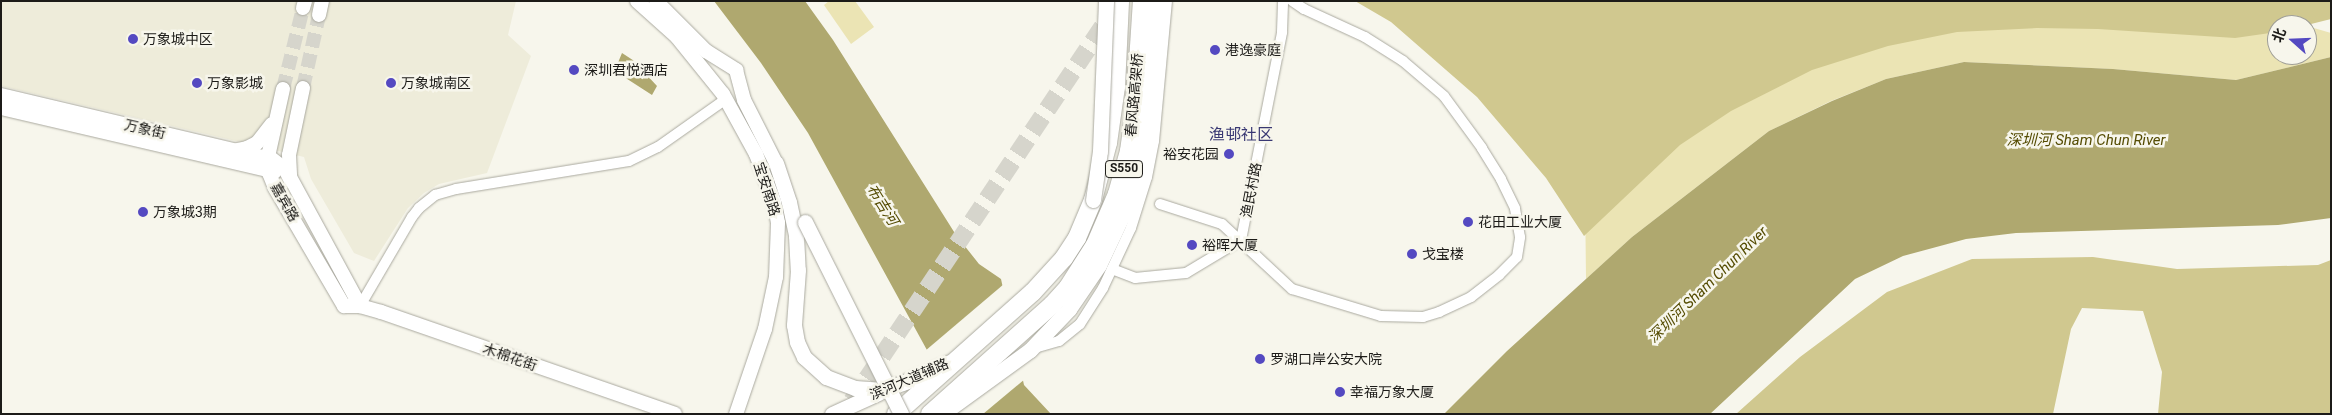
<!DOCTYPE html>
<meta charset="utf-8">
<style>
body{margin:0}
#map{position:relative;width:2332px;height:415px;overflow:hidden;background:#f7f6ec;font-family:Roboto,"Noto Sans SC",sans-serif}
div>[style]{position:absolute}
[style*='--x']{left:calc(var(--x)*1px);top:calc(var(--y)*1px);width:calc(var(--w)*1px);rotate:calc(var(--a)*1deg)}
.built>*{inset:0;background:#eeecda}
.green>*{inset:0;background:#ebe4b4}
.forest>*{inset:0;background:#d0c88f}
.water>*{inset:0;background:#afa86f}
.pier>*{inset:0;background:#f7f6ec}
.secondary-tunnel>*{height:14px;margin-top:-7px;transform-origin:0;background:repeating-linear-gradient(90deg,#d6d5cc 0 14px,transparent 0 21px)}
.highway-tunnel>*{height:18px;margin-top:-9px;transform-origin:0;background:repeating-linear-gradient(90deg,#d6d5cc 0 18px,transparent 0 27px)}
.roads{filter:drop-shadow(0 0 1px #aaa99f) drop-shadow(0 0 1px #aaa99f)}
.street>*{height:10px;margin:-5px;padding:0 5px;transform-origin:5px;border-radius:5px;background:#fff}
.secondary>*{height:14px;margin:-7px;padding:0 7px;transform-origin:7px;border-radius:7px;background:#fff}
.primary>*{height:15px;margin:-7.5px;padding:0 7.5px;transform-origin:7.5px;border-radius:7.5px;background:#fff}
.highway>*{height:18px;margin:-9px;padding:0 9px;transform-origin:9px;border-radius:9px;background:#fff}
.bridges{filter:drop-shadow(0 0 1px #aaa99f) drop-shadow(0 0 1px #aaa99f)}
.primary-bridge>*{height:15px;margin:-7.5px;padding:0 7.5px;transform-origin:7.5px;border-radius:7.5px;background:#fff}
.dots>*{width:14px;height:14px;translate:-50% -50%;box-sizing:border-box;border:2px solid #f7f6ec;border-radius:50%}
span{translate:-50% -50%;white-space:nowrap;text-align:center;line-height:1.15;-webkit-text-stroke:5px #f7f6ec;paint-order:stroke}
.shield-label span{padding:1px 4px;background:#f7f6ec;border:1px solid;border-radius:4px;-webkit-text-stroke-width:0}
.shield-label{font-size:12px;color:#1c1b18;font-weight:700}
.poi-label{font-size:14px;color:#1c1b18}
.left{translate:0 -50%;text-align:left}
.right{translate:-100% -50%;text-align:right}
.street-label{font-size:14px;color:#1c1b18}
.water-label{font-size:15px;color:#554c03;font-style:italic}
.quarter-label{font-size:16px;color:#393873}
.frame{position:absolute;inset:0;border:2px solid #1c1b18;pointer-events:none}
.north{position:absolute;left:2267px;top:15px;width:50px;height:50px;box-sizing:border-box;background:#f7f6ec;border:1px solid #9f9e97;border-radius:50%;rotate:290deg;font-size:14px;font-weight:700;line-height:20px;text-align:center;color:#1c1b18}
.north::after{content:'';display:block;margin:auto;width:18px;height:22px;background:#5449c1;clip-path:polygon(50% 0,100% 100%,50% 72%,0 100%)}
</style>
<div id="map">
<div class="built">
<div style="clip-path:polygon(1px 1px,516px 1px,508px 35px,531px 56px,487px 173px,439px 184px,424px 193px,408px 208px,374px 261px,354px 253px,311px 179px,304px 157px,1px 86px)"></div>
</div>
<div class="green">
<div style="clip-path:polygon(829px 1px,855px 1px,874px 27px,851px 44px,824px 5px)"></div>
<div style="clip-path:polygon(2221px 1px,2277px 25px,2277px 55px,2307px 55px,2307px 26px,2331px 33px,2331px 57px,2236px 80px,2113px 69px,1964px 62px,1886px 79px,1831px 101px,1769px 131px,1632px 237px,1586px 279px,1585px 192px,1502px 55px)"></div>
</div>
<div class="forest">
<div style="clip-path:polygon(1355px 1px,2331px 1px,2331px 19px,2307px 25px,2277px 25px,2277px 32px,2235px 38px,2098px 29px,2037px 28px,1957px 32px,1888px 46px,1812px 70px,1731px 111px,1680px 145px,1584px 236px,1546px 178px,1477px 97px,1391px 22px)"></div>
<div style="clip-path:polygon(2093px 257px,2177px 269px,2318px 265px,2331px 260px,2331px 414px,2158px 414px,2162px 372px,2143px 311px,2082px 308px,2071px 329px,2053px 414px,1736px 414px,1800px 357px,1887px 292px,1972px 259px)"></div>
</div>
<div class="water">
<div style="clip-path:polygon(714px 1px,805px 1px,833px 40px,956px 235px,979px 264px,1001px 279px,1024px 385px,1051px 414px,962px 414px,808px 133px,761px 63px)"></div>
<div style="clip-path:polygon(622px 53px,645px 68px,644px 72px,657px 86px,652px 95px,621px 75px,617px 65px)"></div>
<div style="clip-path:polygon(2331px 57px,2331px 218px,2278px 225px,2016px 233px,1966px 239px,1903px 256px,1855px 279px,1710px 414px,1444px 414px,1507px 351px,1632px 237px,1769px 131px,1832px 101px,1886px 79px,1964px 62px,2113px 69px,2236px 80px)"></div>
</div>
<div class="pier">
<div style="clip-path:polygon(1004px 284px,1025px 379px,983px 414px,960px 414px,925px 351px)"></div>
</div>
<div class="secondary-tunnel">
<div style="--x:303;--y:88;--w:75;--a:-77.6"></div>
<div style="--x:283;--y:89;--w:83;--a:-76.1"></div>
</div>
<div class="highway-tunnel">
<div style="--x:852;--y:401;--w:464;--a:-56.2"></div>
</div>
<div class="roads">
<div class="street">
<div style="--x:1160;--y:204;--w:65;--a:17.9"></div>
<div style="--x:1222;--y:224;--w:96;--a:42.9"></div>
<div style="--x:1292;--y:289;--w:93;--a:16.9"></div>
<div style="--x:1381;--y:316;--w:42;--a:1.4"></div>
<div style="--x:1423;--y:317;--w:17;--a:-17"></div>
<div style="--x:1439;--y:312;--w:35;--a:-25"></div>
<div style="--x:1471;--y:297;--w:36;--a:-38"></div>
<div style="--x:1499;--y:275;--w:25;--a:-45"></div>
<div style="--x:1517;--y:257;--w:20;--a:-81"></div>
<div style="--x:1520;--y:237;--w:29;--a:-100"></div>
<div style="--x:1515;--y:208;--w:32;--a:-116"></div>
<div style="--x:1501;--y:179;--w:36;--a:-122"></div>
<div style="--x:1482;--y:148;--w:64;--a:-126.2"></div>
<div style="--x:1444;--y:96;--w:54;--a:-139.5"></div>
<div style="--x:1403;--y:61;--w:45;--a:-147.7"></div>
<div style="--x:1365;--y:37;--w:67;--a:-155.3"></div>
<div style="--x:1304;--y:9;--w:14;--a:-146"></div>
<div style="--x:1112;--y:269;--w:25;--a:21"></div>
<div style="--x:1135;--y:278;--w:51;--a:-5.6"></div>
<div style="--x:1186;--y:273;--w:64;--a:-31"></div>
<div style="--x:1241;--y:240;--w:212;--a:-78.8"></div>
<div style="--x:1282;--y:32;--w:31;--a:-88"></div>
<div style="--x:360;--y:306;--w:103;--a:-59.7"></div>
<div style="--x:412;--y:217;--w:11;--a:-52"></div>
<div style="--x:419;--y:208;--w:21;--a:-39"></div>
<div style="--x:435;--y:195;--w:22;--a:-16"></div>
<div style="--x:456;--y:189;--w:175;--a:-9.2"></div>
<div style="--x:629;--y:161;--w:32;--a:-26"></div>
<div style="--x:658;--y:147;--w:83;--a:-35.2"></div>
<div style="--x:1031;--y:349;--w:29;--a:-16"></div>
<div style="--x:1059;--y:341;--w:27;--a:-39"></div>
<div style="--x:1080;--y:324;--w:43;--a:-57.4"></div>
<div style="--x:1103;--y:288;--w:66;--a:-65"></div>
<div style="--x:1131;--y:228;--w:53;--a:-72.6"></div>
<div style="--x:1147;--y:177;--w:37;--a:-79"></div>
<div style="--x:1154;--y:141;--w:141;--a:-84.7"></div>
</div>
<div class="secondary">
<div style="--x:637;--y:1;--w:54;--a:42"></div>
<div style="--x:677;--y:37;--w:73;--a:51.1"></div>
<div style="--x:723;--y:94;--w:68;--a:61.2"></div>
<div style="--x:756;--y:154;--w:51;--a:69.4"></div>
<div style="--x:774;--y:202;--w:21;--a:79"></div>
<div style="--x:778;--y:223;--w:54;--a:92.1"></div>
<div style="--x:776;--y:277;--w:53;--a:101.9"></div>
<div style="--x:765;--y:329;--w:90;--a:108.8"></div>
<div style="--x:656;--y:1;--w:71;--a:45"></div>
<div style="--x:706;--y:51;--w:36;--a:32"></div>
<div style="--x:736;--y:70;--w:31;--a:75"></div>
<div style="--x:744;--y:100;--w:71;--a:63.1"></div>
<div style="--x:303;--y:8;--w:7;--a:-74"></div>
<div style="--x:319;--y:15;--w:14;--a:-78"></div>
<div style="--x:303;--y:88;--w:68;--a:101.8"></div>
<div style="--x:289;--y:155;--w:22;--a:87"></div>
<div style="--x:290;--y:177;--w:147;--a:61.5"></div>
<div style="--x:283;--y:89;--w:65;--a:102.5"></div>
<div style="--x:269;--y:152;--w:21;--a:90"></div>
<div style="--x:269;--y:173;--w:16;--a:68"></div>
<div style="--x:275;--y:188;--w:137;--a:59.7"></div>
<div style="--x:344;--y:306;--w:16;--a:0"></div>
<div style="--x:360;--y:306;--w:22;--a:16"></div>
<div style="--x:381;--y:312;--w:311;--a:19.1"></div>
<div style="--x:1;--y:95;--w:278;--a:13.3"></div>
<div style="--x:272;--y:159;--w:16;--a:38"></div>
<div style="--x:285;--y:169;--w:13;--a:63"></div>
<div style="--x:1;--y:108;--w:281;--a:13.1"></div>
<div style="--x:237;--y:150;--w:10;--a:-11"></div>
<div style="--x:247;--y:148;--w:11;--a:-27"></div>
<div style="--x:257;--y:143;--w:24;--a:-52"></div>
</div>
<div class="primary">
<div style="--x:776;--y:163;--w:41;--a:71.6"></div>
<div style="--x:789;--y:202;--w:35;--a:78"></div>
<div style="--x:796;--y:236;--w:34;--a:87"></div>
<div style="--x:798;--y:270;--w:55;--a:94.2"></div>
<div style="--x:794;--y:325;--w:17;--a:80"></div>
<div style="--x:797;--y:342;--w:17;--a:65"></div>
<div style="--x:804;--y:357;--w:30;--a:42"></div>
<div style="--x:826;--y:377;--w:31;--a:21"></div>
<div style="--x:855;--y:388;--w:28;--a:4"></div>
<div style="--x:883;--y:390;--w:29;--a:-20"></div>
<div style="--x:902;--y:383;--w:52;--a:-23.6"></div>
<div style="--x:832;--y:414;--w:51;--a:-24.5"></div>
<div style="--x:942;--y:414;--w:109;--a:-36"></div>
<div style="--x:1030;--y:350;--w:57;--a:-46.4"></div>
<div style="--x:1069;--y:309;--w:53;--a:-55.7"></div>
<div style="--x:1099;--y:265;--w:61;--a:-64.7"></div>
<div style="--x:1125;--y:210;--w:59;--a:-73.4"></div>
<div style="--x:1142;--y:153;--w:54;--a:-82.6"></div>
<div style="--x:1149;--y:99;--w:98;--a:-85.9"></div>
</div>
<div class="highway">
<div style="--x:896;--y:414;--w:183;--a:-41.7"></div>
<div style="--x:1033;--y:292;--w:46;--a:-47.6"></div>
<div style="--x:1064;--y:258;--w:24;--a:-57"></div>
<div style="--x:1077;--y:238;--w:41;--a:-67.2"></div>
<div style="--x:1093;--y:200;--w:59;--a:-75.3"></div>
<div style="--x:1108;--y:143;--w:57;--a:-81.9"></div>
<div style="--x:1116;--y:87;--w:86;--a:-87.3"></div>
<div style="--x:930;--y:414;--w:164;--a:-41.8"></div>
<div style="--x:1052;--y:305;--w:24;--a:-48"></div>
<div style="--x:1068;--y:287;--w:50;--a:-57.3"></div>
<div style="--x:1095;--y:245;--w:56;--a:-66.7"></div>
<div style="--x:1117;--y:194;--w:45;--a:-74.4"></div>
<div style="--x:1129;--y:151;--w:43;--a:-82.1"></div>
<div style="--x:1135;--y:108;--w:107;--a:-86.3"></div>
</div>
</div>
<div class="bridges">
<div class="primary-bridge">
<div style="--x:1093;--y:200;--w:49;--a:-81.9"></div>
<div style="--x:1100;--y:151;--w:150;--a:-87.7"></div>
<div style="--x:805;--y:222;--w:215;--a:63.4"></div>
</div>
</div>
<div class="dots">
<div style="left:133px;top:39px;background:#5449c1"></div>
<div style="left:1215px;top:50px;background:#5449c1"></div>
<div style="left:574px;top:70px;background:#5449c1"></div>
<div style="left:197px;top:83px;background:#5449c1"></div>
<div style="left:391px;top:83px;background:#5449c1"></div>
<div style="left:1229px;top:154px;background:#5449c1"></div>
<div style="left:143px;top:212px;background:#5449c1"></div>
<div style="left:1468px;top:222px;background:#5449c1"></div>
<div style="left:1192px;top:245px;background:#5449c1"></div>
<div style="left:1412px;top:254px;background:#5449c1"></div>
<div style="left:1260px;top:359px;background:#5449c1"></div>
<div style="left:1340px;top:392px;background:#5449c1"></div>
</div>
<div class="shield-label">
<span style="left:1124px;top:169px">S550</span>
</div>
<div class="poi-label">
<span class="left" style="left:143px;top:39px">万象城中区</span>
<span class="left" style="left:1225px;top:50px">港逸豪庭</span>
<span class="left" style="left:584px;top:70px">深圳君悦酒店</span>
<span class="left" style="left:207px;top:83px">万象影城</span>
<span class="left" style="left:401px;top:83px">万象城南区</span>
<span class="right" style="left:1219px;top:154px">裕安花园</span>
<span class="left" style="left:153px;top:212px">万象城3期</span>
<span class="left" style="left:1478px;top:222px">花田工业大厦</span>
<span class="left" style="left:1202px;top:245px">裕晖大厦</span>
<span class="left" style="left:1422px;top:254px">戈宝楼</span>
<span class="left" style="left:1270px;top:359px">罗湖口岸公安大院</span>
<span class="left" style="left:1350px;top:392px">幸福万象大厦</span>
</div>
<div class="street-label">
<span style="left:1134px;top:95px;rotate:-85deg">春风路高架桥</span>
<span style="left:145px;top:129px;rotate:13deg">万象街</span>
<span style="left:767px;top:189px;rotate:72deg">宝安南路</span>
<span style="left:1251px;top:190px;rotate:-79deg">渔民村路</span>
<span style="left:285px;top:202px;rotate:60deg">嘉宾路</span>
<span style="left:510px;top:357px;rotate:19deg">木棉花街</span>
<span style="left:909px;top:379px;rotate:-23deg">滨河大道辅路</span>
</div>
<div class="water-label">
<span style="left:2086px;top:141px">深圳河 Sham Chun River</span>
<span style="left:882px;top:205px;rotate:58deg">布吉河</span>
<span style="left:1708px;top:285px;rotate:-44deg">深圳河 Sham Chun River</span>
</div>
<div class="quarter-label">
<span style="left:1241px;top:135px">渔邨社区</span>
</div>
<div class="frame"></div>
<div class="north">北</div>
</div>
